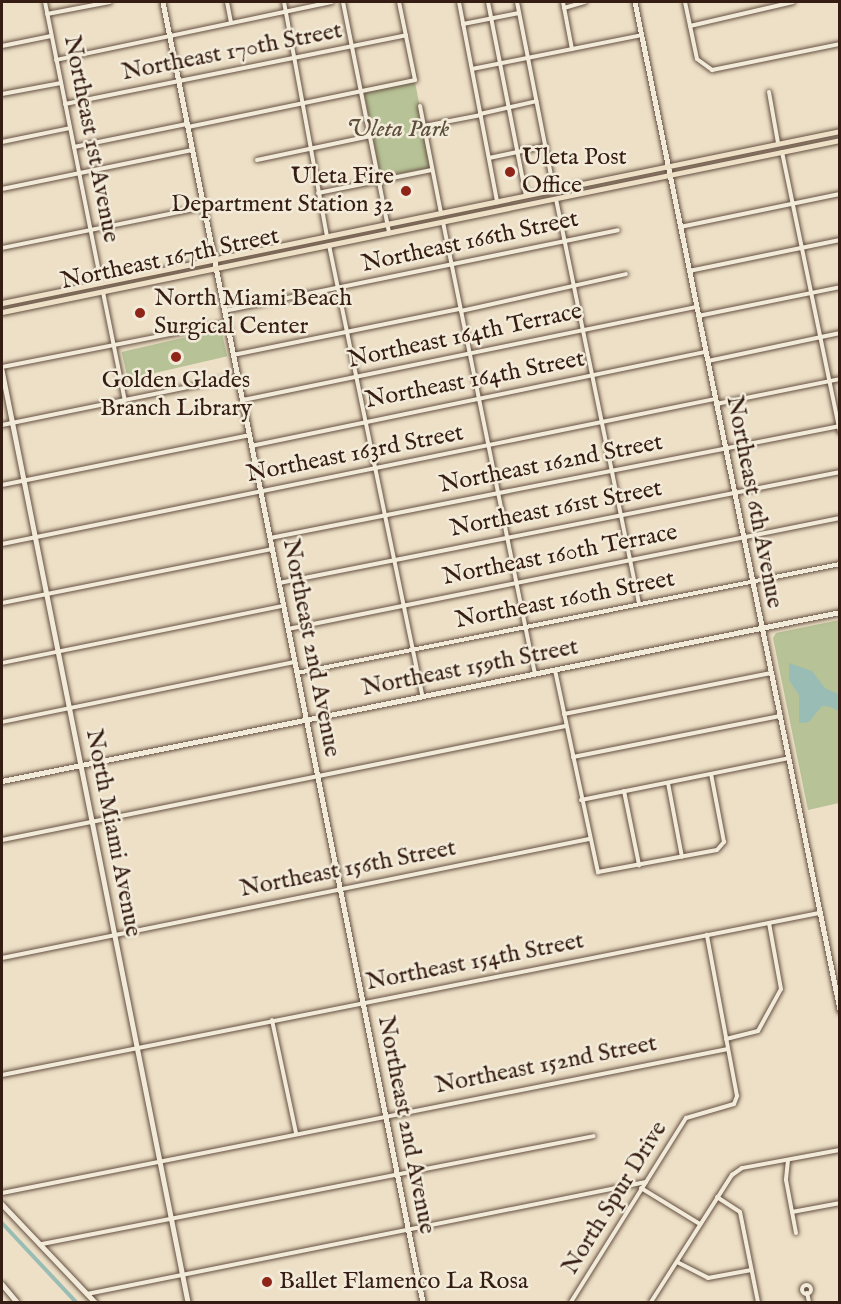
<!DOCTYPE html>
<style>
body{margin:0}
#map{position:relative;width:841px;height:1304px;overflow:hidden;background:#ede0c6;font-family:"IM FELL English",serif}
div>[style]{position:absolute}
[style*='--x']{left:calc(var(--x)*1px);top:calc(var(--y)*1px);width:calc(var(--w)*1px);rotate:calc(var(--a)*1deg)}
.green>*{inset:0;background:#b7c296;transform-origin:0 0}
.water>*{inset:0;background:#99bdb4}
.canal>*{height:4px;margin:-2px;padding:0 2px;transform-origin:2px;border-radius:2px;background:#99bdb4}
.roads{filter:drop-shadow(0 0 2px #644e40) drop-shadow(0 0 2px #644e40)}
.minor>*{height:4px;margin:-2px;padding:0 2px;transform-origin:2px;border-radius:2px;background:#f3ebda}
.minor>.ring{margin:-2px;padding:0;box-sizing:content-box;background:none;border:4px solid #f3ebda;border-radius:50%}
.tertiary>*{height:4.5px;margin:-2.25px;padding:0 2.25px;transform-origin:2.25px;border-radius:2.25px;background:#f3ebda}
.secondary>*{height:4.5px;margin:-2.25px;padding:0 2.25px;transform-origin:2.25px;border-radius:2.25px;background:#f3ebda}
.primary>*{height:5px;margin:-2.5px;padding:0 2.5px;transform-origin:2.5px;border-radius:2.5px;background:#ede0c6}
.dots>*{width:16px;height:16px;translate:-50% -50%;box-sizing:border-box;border:3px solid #f3ebda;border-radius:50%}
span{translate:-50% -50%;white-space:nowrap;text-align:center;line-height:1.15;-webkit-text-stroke:5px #f3ebda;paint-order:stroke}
.street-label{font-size:24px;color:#361d13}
.park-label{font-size:24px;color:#5d4f3a;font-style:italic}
.poi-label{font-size:24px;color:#361d13}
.left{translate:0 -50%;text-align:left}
.right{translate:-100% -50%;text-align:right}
.frame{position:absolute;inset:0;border:3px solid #361d13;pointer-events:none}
</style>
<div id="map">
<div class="green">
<div style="left:415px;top:82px;width:87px;height:52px;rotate:79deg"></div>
<div style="left:221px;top:329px;width:28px;height:102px;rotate:77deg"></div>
<div style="clip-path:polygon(839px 620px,839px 803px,808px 810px,773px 638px,776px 633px)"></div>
</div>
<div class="water">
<div style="clip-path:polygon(789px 663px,812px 671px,825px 688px,838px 694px,839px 729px,838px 711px,831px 707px,822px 706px,809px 722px,799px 723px,799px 695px,789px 680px)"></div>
</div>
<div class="canal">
<div style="--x:2;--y:1223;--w:108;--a:46.9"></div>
</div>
<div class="roads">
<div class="minor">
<div style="--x:45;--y:2;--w:287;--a:78.7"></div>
<div style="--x:227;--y:2;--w:21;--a:79"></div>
<div style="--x:284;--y:2;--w:238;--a:79.6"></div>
<div style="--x:343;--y:2;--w:236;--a:78.7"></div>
<div style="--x:459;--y:2;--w:204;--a:79.2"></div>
<div style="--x:488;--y:2;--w:197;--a:78.9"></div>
<div style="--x:517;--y:2;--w:192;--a:78.9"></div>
<div style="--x:563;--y:2;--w:48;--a:79.2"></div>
<div style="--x:685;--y:2;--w:58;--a:78.1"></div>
<div style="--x:697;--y:59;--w:19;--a:36"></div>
<div style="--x:712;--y:70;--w:131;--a:-11.5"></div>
<div style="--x:564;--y:8;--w:22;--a:-16"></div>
<div style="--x:47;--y:14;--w:64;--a:-10.8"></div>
<div style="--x:463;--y:24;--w:57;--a:-11.1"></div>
<div style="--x:690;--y:26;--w:106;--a:-13.1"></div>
<div style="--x:2;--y:46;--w:50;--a:-11.5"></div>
<div style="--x:56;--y:60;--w:282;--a:-11.9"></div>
<div style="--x:472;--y:69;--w:173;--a:-11.3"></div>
<div style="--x:769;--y:92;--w:52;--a:80"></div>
<div style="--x:2;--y:94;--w:60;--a:-10.6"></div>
<div style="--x:65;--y:104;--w:348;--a:-11.4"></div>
<div style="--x:420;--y:106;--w:109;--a:78.9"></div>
<div style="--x:480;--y:114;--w:58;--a:-12.8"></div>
<div style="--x:424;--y:126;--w:58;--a:-10.9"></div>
<div style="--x:188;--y:127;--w:232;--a:-11.7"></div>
<div style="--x:415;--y:80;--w:80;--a:-101.6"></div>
<div style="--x:2;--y:142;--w:69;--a:-11.6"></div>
<div style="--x:74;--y:147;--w:115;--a:-11.5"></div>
<div style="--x:782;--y:152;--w:286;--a:78.3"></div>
<div style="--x:489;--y:158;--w:58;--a:-11.9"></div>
<div style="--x:257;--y:160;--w:116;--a:-11.9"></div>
<div style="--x:2;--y:189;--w:194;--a:-11.6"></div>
<div style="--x:318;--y:193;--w:116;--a:-11.4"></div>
<div style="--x:556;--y:199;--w:412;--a:78.4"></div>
<div style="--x:443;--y:222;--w:460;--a:78.5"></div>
<div style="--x:680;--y:227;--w:163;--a:-11.7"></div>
<div style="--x:329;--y:245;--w:460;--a:78.3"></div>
<div style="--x:2;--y:248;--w:205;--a:-11.5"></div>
<div style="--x:689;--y:271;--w:154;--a:-11.6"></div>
<div style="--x:103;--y:292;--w:111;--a:78.6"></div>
<div style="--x:224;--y:311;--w:402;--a:-11.6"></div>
<div style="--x:461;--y:311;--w:169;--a:-12.6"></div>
<div style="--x:698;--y:316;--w:145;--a:-11.5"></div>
<div style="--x:233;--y:355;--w:232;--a:-11.5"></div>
<div style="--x:708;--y:361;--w:135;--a:-12"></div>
<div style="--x:2;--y:367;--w:228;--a:-11.1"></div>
<div style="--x:243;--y:400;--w:463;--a:-11.6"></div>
<div style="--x:716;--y:404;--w:126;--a:-11.4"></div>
<div style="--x:2;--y:425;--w:240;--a:-11.5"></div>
<div style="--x:251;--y:446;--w:464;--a:-11.7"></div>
<div style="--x:2;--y:485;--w:252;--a:-11.4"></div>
<div style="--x:270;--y:538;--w:581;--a:-11.12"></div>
<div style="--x:2;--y:544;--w:728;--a:-11.5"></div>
<div style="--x:279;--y:583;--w:572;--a:-11.19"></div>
<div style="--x:2;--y:603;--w:275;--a:-11.3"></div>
<div style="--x:288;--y:629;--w:563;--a:-11.37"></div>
<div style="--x:2;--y:663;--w:287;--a:-11.5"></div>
<div style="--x:555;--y:670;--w:207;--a:78"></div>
<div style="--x:598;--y:872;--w:121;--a:-10.5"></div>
<div style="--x:717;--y:850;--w:11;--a:-49"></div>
<div style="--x:724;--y:842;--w:69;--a:-100.8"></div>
<div style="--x:297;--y:673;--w:554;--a:-11.35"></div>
<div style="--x:564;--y:714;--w:211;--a:-11.2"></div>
<div style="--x:2;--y:722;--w:299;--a:-11.6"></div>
<div style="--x:573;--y:757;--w:211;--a:-11.2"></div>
<div style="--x:668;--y:783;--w:75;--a:79.3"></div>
<div style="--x:624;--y:791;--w:76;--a:78.5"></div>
<div style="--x:581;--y:800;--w:212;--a:-11.4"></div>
<div style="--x:2;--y:840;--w:575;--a:-11.43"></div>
<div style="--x:2;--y:958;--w:599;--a:-11.46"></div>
<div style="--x:272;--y:1020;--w:116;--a:78"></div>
<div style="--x:726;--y:1039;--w:33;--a:-14"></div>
<div style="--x:758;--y:1031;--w:48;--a:-61.3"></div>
<div style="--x:781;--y:989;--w:67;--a:-100.3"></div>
<div style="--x:2;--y:1075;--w:833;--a:-11.22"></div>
<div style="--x:788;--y:1160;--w:20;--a:96"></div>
<div style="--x:786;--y:1180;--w:54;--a:79.3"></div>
<div style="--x:641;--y:1188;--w:69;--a:31.4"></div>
<div style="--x:2;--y:1193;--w:740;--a:-11.22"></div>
<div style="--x:717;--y:1197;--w:27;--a:33"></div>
<div style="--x:740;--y:1212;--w:92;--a:78.7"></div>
<div style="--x:792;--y:1212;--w:49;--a:-10.6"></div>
<div style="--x:42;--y:1244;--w:562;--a:-11.07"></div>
<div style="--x:677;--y:1262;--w:35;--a:27"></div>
<div style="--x:708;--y:1278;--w:44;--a:-10.5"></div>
<div class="ring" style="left:801.5px;top:1284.5px;width:5px;height:5px"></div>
<div style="--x:807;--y:1293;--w:9;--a:77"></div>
<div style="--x:87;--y:1294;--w:570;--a:-11.33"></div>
<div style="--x:571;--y:1302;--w:217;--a:-58"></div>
<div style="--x:686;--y:1118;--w:50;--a:-16.3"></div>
<div style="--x:734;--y:1104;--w:9;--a:-69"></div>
<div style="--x:737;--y:1096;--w:164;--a:-100.6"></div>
<div style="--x:651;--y:1302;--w:151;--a:-57.5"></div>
<div style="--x:732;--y:1175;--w:12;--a:-35"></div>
<div style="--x:742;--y:1168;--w:100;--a:-10.4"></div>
</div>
<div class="tertiary">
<div style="--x:163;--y:2;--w:1326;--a:78.69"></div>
<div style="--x:2;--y:370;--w:950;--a:78.71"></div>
<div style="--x:2;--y:781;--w:855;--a:-11.4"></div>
<div style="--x:2;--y:1204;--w:135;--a:46.5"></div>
<div style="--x:2;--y:1284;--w:23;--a:50"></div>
</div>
<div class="secondary">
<div style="--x:635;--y:2;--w:1029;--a:78.5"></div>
</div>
<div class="primary">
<div style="--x:2;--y:303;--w:855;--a:-11.6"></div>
<div style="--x:2;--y:312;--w:855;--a:-11.6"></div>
</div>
</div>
<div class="dots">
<div style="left:510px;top:172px;background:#8f2418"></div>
<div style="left:406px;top:191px;background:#8f2418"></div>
<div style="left:140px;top:313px;background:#8f2418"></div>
<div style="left:176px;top:357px;background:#8f2418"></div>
<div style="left:267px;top:1282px;background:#8f2418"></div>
</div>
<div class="street-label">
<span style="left:232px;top:52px;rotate:-11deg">Northeast 170th Street</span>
<span style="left:91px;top:139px;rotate:79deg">Northeast 1st Avenue</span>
<span style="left:470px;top:242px;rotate:-12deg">Northeast 166th Street</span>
<span style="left:170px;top:259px;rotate:-12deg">Northeast 167th Street</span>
<span style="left:465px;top:336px;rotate:-12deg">Northeast 164th Terrace</span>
<span style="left:475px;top:380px;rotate:-11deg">Northeast 164th Street</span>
<span style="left:355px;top:454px;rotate:-11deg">Northeast 163rd Street</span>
<span style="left:551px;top:464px;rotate:-11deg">Northeast 162nd Street</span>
<span style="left:754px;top:502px;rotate:79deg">Northeast 6th Avenue</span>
<span style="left:556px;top:509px;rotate:-11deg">Northeast 161st Street</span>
<span style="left:560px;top:555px;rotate:-11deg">Northeast 160th Terrace</span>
<span style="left:565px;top:600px;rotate:-11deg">Northeast 160th Street</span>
<span style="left:311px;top:648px;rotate:79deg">Northeast 2nd Avenue</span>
<span style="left:470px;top:668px;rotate:-11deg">Northeast 159th Street</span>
<span style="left:113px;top:833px;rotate:79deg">North Miami Avenue</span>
<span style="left:348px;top:869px;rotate:-11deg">Northeast 156th Street</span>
<span style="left:475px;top:962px;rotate:-11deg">Northeast 154th Street</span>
<span style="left:546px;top:1065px;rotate:-11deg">Northeast 152nd Street</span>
<span style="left:406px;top:1125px;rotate:79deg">Northeast 2nd Avenue</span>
<span style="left:615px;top:1198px;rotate:-58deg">North Spur Drive</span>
</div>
<div class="park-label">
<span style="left:398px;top:130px">Uleta Park</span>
</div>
<div class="poi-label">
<span class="left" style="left:522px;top:172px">Uleta Post<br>Office</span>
<span class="right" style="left:394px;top:191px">Uleta Fire<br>Department Station 32</span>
<span class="left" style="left:154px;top:313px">North Miami Beach<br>Surgical Center</span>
<span style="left:176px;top:395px">Golden Glades<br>Branch Library</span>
<span class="left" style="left:279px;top:1282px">Ballet Flamenco La Rosa</span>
</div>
<div class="frame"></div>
</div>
